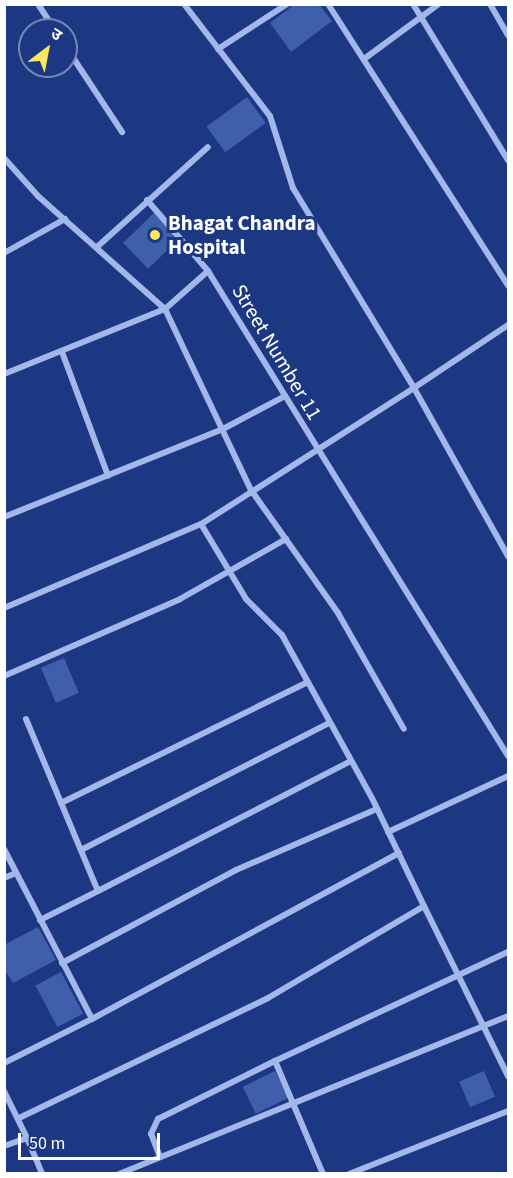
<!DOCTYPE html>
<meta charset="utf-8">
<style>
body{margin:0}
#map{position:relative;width:513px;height:1178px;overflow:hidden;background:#1c3883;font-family:"Source Sans 3","Noto Sans Devanagari",sans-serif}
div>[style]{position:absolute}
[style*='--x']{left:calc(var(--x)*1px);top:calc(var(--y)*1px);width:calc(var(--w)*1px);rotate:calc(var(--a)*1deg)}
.building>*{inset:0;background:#405faa;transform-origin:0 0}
.minor>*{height:6px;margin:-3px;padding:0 3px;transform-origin:3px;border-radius:3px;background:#a3b7ea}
.dots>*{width:16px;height:16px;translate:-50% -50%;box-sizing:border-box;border:3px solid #1c3883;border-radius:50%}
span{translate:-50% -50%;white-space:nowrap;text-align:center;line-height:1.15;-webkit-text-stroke:6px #1c3883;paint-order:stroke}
.poi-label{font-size:21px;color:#fff;font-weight:700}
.left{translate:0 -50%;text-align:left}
.street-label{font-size:21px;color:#fff}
.frame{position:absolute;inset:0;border:6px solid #fff;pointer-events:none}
.north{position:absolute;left:18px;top:18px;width:60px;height:60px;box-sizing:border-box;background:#1c3883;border:2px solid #7788b5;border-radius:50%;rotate:32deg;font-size:16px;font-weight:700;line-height:24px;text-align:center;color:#fff}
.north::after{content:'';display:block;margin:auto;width:21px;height:27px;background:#fae760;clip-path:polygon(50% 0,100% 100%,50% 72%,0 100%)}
.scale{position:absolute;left:18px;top:1133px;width:142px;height:27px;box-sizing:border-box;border:3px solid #fff;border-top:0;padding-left:8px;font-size:18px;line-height:21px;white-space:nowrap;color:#fff;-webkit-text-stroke:4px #1c3883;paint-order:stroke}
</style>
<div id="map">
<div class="building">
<div style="clip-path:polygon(295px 4px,319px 4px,332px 21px,291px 52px,270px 23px)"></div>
<div style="left:247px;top:97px;width:32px;height:50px;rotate:54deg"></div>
<div style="left:154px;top:213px;width:36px;height:43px;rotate:46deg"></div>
<div style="left:64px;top:658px;width:38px;height:25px;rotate:67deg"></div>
<div style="clip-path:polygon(38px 927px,56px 960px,13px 983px,4px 969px,4px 945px)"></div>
<div style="left:61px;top:972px;width:47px;height:29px;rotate:62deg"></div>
<div style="left:275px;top:1071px;width:30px;height:36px;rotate:64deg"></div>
<div style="left:484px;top:1071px;width:28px;height:27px;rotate:67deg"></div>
</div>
<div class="minor">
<div style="--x:38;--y:4;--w:31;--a:57"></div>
<div style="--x:184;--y:4;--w:141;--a:52.5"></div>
<div style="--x:270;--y:116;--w:76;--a:72.3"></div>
<div style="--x:293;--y:188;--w:234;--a:58.8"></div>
<div style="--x:414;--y:388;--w:253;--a:147.4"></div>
<div style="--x:201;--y:524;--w:87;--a:59"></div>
<div style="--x:246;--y:599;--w:51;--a:45"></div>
<div style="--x:282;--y:635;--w:186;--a:61.1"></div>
<div style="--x:372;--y:798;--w:120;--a:64.3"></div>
<div style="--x:328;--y:4;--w:335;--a:57.4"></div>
<div style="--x:413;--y:4;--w:183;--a:58.7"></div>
<div style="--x:490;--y:4;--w:36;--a:60"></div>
<div style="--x:66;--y:47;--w:102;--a:56.6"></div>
<div style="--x:218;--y:49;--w:82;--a:-33.1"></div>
<div style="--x:364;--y:59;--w:93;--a:-36.3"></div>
<div style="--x:4;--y:158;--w:51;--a:48.2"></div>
<div style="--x:38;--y:196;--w:170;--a:41.7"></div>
<div style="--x:165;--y:309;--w:200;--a:64.6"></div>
<div style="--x:251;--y:490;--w:151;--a:54.7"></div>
<div style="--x:338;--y:613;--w:133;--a:60.4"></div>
<div style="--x:147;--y:200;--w:94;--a:49.3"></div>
<div style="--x:208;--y:271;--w:570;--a:58.26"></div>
<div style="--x:97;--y:247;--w:149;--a:-42"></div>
<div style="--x:4;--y:253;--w:70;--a:-29.1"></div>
<div style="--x:508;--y:325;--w:113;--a:146.2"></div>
<div style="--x:414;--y:388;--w:193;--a:60.8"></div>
<div style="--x:62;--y:352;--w:132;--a:69.6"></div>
<div style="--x:4;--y:374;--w:174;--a:-22"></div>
<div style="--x:165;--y:309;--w:57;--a:-41.5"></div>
<div style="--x:4;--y:517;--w:236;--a:-21.9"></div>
<div style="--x:223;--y:429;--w:70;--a:-28"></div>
<div style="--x:4;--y:608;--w:214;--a:-23.1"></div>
<div style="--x:4;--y:676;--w:192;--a:-23.6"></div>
<div style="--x:180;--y:599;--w:122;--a:-29.5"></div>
<div style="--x:26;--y:719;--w:186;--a:67.3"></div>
<div style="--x:98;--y:891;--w:65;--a:153.4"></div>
<div style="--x:61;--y:803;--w:275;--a:-26.1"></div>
<div style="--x:388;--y:832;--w:132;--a:-25"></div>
<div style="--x:4;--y:849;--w:191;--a:62.6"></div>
<div style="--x:92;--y:1019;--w:349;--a:-28.4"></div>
<div style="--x:81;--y:850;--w:279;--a:-27.1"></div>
<div style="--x:4;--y:878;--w:13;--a:-23"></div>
<div style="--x:98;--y:891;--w:284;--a:-27.2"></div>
<div style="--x:62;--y:963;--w:197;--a:-28.1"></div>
<div style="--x:236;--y:870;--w:154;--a:-23.4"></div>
<div style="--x:4;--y:1063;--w:98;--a:-26.6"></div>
<div style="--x:4;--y:1091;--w:52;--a:63.9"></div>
<div style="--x:19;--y:1118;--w:276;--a:-25.7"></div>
<div style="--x:268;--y:998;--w:181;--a:-30.5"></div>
<div style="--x:424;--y:906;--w:190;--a:63.7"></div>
<div style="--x:4;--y:1146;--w:24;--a:-19"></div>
<div style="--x:27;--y:1138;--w:39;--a:67"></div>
<div style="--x:160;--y:1157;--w:25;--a:-111"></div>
<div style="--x:151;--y:1134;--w:17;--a:-65"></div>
<div style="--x:158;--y:1119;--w:131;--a:-26.4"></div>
<div style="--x:119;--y:1174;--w:420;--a:-22.1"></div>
<div style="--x:323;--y:1174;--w:123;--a:-113"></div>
<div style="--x:275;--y:1061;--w:257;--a:-25.1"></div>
<div style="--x:349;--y:1174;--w:171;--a:-21.6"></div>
</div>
<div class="dots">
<div style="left:155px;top:235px;background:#fae760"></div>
</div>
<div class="poi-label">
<span class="left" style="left:168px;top:235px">Bhagat Chandra<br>Hospital</span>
</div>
<div class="street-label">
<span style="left:277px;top:352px;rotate:59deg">Street Number 11</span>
</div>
<div class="frame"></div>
<div class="north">उ</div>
<div class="scale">50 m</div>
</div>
